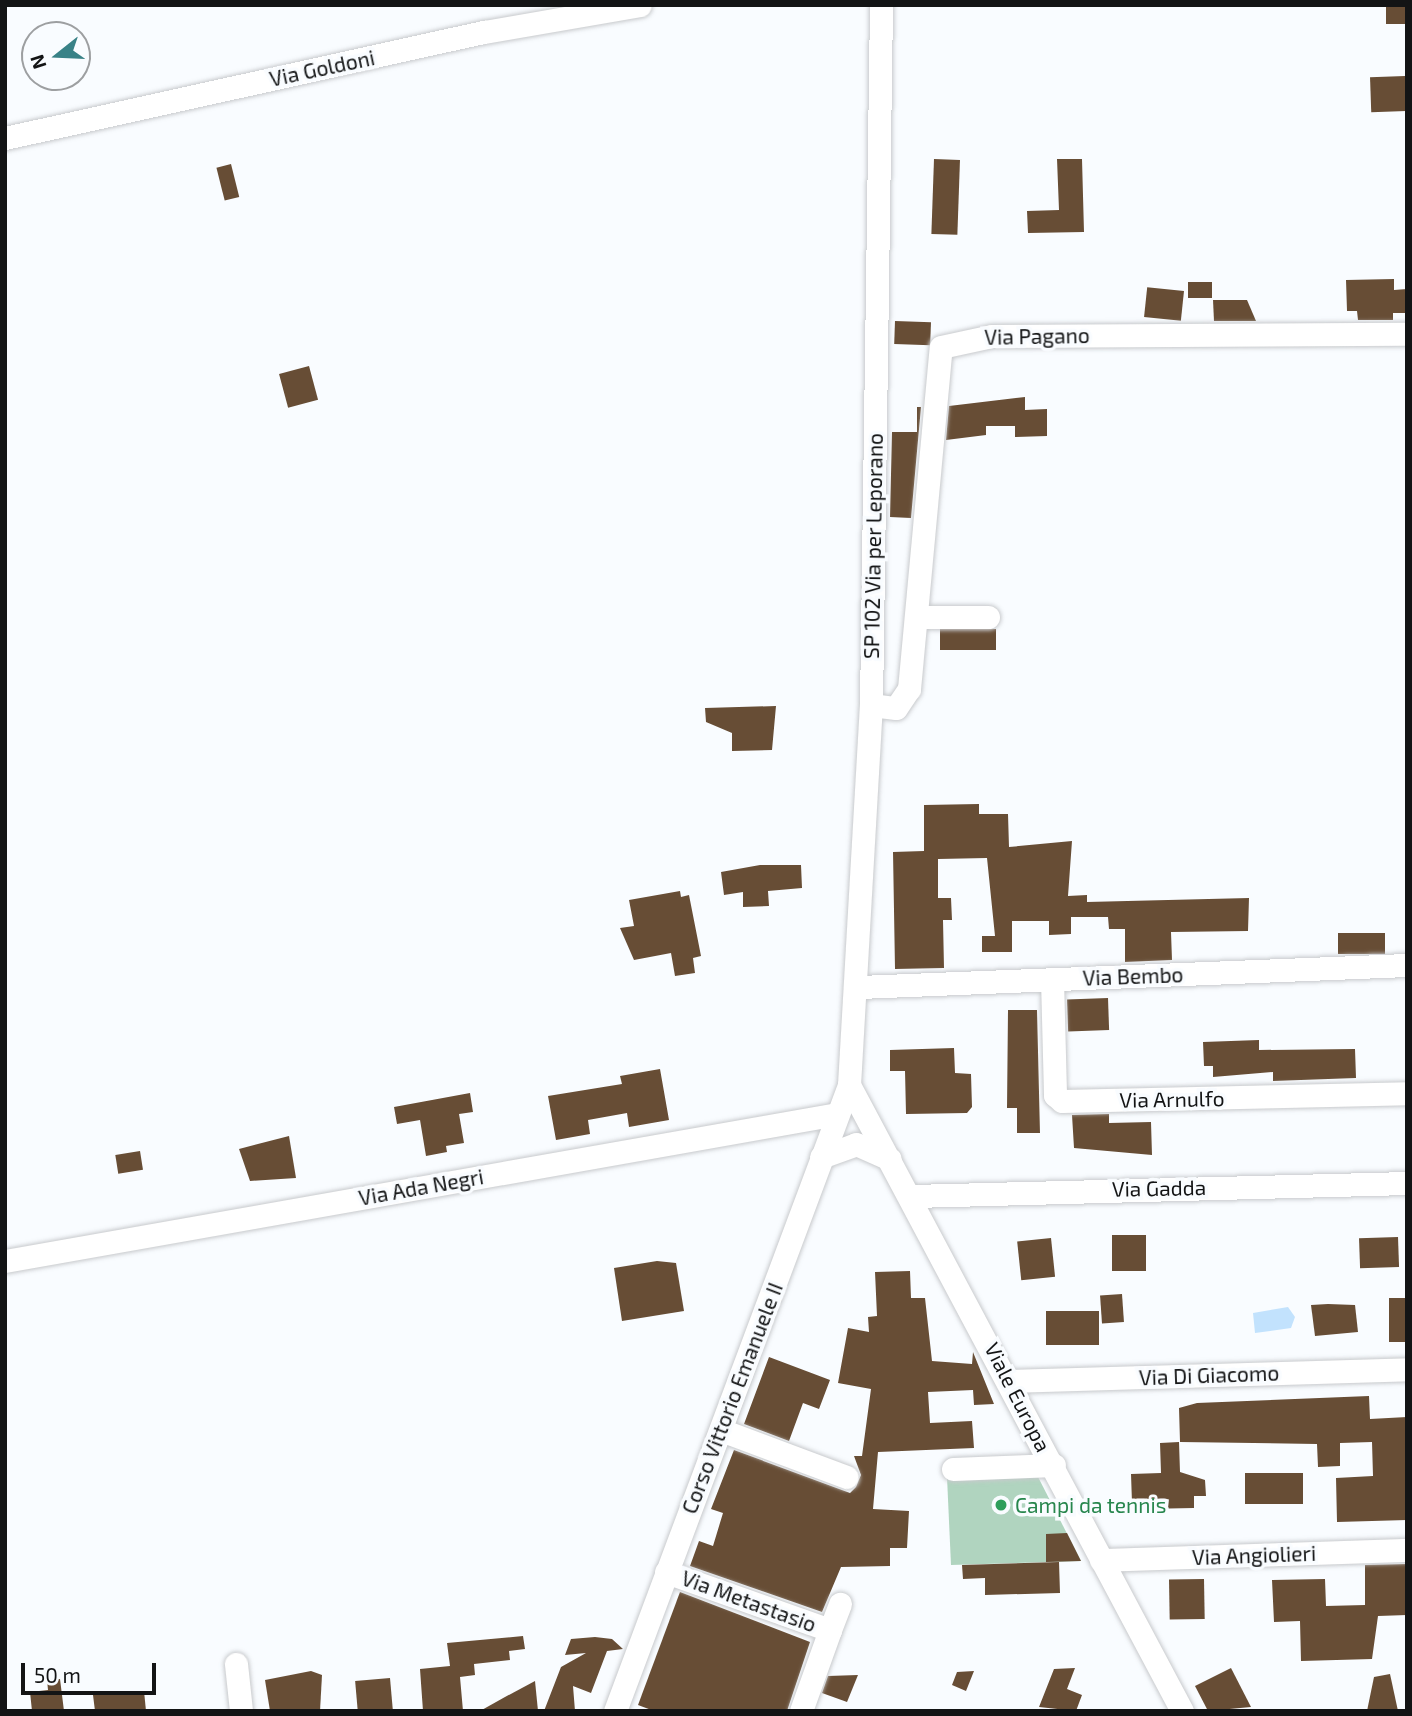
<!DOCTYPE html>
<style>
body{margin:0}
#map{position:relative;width:1412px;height:1716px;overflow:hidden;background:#f9fcff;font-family:"Exo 2",sans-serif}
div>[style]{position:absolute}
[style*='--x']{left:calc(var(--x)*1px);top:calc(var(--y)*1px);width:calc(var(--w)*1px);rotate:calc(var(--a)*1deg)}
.green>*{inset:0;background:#b0d4bf}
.water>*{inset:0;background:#c2e2fd}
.building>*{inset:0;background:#674d35;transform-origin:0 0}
.roads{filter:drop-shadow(0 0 2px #c8cacd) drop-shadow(0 0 2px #c8cacd)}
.minor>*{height:23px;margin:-11.5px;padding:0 11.5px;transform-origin:11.5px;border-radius:11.5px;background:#fff}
.dots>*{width:19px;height:19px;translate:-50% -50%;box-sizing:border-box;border:4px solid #f9fcff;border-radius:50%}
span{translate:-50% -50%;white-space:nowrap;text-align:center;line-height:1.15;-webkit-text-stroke:7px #f9fcff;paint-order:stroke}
.street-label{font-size:21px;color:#131415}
.leisure-label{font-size:21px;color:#27864d}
.left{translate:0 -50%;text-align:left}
.frame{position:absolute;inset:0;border:7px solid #131415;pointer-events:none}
.north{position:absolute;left:21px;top:21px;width:70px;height:70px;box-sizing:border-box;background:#f9fcff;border:2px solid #9d9fa1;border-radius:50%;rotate:252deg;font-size:19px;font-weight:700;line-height:28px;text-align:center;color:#131415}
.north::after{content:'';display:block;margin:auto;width:24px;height:32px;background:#398287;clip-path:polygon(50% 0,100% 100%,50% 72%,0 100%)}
.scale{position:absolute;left:21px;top:1663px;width:135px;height:32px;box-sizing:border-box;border:4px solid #131415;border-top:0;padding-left:9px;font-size:21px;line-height:24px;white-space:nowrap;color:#131415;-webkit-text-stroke:5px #f9fcff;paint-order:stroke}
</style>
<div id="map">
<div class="green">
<div style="clip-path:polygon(1036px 1473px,1081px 1561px,951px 1565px,947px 1477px)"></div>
</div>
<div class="water">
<div style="clip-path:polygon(1288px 1307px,1295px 1317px,1291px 1328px,1255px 1333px,1253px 1313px)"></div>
</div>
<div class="building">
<div style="left:1386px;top:5px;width:21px;height:19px"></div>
<div style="left:1405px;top:76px;width:35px;height:35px;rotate:88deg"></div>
<div style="left:934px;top:159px;width:26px;height:75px;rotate:2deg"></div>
<div style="clip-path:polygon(1057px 159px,1082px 159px,1084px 232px,1028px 233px,1027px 211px,1059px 210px)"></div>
<div style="left:231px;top:164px;width:34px;height:15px;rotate:76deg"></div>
<div style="clip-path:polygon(1394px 279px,1394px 290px,1407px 289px,1407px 313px,1393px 313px,1393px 320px,1358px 320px,1357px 311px,1347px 311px,1346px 280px)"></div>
<div style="left:1188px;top:282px;width:24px;height:16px"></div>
<div style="left:1184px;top:291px;width:30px;height:37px;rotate:96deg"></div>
<div style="clip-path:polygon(1213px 300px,1247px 300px,1256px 321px,1214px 321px)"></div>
<div style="left:895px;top:321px;width:36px;height:23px;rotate:2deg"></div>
<div style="left:309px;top:366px;width:35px;height:31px;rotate:75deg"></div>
<div style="clip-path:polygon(1025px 397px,1025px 410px,1047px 409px,1047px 436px,1015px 437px,1015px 426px,986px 426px,986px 435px,946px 440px,949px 406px)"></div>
<div style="clip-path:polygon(917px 407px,921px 407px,911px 518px,890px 517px,892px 432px,917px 432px)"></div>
<div style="left:996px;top:629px;width:21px;height:56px;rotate:90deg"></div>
<div style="clip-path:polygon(776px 706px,772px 750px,732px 751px,732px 733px,706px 722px,705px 708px)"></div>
<div style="clip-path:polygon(979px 804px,979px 814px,1008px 814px,1009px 847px,1072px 841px,1068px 896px,1087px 895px,1087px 902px,1249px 898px,1248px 931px,1171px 932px,1172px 960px,1125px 962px,1125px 929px,1109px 929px,1108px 917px,1071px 917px,1071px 934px,1049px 935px,1049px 921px,1012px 921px,1012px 952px,982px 952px,982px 936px,995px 936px,987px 858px,938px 859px,938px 898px,951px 898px,952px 920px,943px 920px,944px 968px,895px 969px,893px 852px,924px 851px,924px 805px)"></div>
<div style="clip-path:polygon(760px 865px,801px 865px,802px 888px,768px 891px,769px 906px,743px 907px,743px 892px,724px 895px,721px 872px)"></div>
<div style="clip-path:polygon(680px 891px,681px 897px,689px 895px,701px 956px,693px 958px,695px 973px,675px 976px,671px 953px,634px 960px,620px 928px,634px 926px,629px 900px)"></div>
<div style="left:1338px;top:933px;width:47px;height:21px"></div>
<div style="left:1108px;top:998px;width:32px;height:41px;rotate:88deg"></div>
<div style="clip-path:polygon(1008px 1010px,1037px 1010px,1040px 1133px,1017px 1133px,1017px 1108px,1007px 1108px)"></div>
<div style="clip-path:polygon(1259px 1040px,1259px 1050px,1355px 1049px,1356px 1078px,1273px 1081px,1273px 1072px,1213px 1077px,1213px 1066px,1204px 1066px,1203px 1042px)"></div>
<div style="clip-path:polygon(954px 1048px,955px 1073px,971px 1074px,972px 1107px,967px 1113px,906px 1114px,905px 1071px,890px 1071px,890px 1050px)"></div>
<div style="clip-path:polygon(660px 1069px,669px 1120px,629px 1127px,627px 1113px,588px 1120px,590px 1134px,556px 1140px,548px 1096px,622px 1084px,620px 1076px)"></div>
<div style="clip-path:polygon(470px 1093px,473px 1112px,459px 1114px,464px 1143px,446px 1146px,447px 1152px,426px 1156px,420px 1120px,397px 1124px,394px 1107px)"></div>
<div style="clip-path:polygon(1109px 1114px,1109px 1123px,1151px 1122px,1152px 1155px,1074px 1148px,1072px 1115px)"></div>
<div style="clip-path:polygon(289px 1136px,296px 1178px,250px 1181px,239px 1149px)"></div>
<div style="left:140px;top:1151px;width:19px;height:25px;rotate:81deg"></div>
<div style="left:1112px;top:1235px;width:34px;height:36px"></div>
<div style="left:1398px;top:1237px;width:30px;height:39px;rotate:88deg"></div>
<div style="left:1051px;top:1238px;width:39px;height:34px;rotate:84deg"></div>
<div style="clip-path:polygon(657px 1261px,676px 1263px,684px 1311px,622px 1321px,614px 1268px)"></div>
<div style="clip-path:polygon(910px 1271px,911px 1298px,925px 1298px,932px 1361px,972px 1364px,973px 1352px,994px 1404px,974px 1405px,973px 1390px,928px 1392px,930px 1423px,972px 1421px,974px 1448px,878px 1452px,873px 1509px,909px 1511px,907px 1548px,890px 1548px,890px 1566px,841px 1567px,822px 1612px,690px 1566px,699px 1541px,713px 1546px,723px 1513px,711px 1509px,734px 1450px,850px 1493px,856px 1487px,861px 1475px,854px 1456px,862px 1456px,871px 1389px,838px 1383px,848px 1328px,869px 1332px,868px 1317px,877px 1316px,875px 1272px)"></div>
<div style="left:1122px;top:1294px;width:28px;height:22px;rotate:86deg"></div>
<div style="left:1407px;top:1298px;width:44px;height:18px;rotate:90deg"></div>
<div style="clip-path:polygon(1328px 1304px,1355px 1305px,1358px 1332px,1315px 1336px,1311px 1305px)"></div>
<div style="left:1099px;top:1311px;width:34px;height:53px;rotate:90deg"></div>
<div style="clip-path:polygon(769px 1357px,830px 1380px,819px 1409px,803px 1403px,789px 1441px,744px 1424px)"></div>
<div style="clip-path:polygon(1369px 1396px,1370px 1419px,1407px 1417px,1407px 1520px,1337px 1522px,1336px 1478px,1373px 1476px,1372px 1442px,1340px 1443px,1340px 1466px,1318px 1467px,1317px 1444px,1180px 1442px,1179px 1408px,1197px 1403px)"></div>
<div style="clip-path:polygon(1179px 1442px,1180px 1472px,1205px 1480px,1206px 1496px,1194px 1496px,1194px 1508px,1143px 1509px,1143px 1503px,1132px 1503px,1131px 1474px,1161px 1473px,1160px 1443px)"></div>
<div style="left:1303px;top:1473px;width:31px;height:58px;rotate:90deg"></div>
<div style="clip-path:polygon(1067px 1533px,1081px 1561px,1046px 1562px,1046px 1534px)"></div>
<div style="clip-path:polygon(1059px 1562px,1060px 1593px,985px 1595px,985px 1578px,963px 1579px,962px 1565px)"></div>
<div style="clip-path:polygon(1407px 1564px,1407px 1615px,1378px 1616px,1372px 1659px,1301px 1661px,1300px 1621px,1274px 1622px,1272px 1580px,1325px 1579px,1326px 1606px,1365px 1605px,1365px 1565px)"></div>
<div style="left:1204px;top:1579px;width:40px;height:35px;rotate:89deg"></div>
<div style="clip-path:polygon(680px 1592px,810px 1642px,787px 1711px,654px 1711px,638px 1705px)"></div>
<div style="clip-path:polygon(523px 1636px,525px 1649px,509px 1651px,510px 1660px,474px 1664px,475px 1675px,460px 1677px,463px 1711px,423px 1711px,420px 1669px,450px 1666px,447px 1643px)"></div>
<div style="clip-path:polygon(595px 1637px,612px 1639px,623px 1649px,607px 1651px,591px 1693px,573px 1686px,575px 1711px,544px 1711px,561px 1667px,586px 1653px,565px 1655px,571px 1639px)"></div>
<div style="clip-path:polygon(1075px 1668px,1067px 1689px,1082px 1695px,1076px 1711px,1039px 1707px,1054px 1669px)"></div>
<div style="clip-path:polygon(1231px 1668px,1251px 1707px,1208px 1711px,1195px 1686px)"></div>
<div style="clip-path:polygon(311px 1671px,322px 1675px,320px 1711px,270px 1711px,265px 1680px)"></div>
<div style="clip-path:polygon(974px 1671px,966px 1691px,952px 1685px,957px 1672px)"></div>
<div style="clip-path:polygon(1390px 1674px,1398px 1711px,1367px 1711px,1374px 1677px)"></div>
<div style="clip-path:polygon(858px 1675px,847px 1702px,822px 1693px,828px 1676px)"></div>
<div style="left:390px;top:1678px;width:33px;height:35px;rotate:85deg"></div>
<div style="clip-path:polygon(60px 1679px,64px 1711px,32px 1711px,30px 1692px,48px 1690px,47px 1680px)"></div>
<div style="clip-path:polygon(535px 1681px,538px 1711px,480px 1711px,505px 1697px)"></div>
<div style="clip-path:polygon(144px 1691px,146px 1711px,95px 1711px,93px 1695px)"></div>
</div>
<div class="roads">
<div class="minor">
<div style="--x:5;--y:138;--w:491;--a:-12.5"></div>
<div style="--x:484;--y:32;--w:158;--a:-9.8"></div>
<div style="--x:917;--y:617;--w:71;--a:0"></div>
<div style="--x:871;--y:705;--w:25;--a:7"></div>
<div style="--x:896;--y:708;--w:23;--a:-56"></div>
<div style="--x:909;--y:689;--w:343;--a:-84.7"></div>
<div style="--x:941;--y:347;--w:52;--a:-12.2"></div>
<div style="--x:992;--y:336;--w:415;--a:-0.3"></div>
<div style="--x:1052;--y:979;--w:116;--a:88.5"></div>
<div style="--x:1055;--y:1095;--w:9;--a:41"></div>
<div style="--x:1062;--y:1101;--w:345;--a:-1.3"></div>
<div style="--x:859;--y:987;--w:548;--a:-2.3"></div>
<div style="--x:849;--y:1085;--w:709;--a:61.99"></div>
<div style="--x:821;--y:1157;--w:37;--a:-20"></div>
<div style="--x:856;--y:1144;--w:37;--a:24"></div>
<div style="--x:912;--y:1196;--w:495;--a:-1.5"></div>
<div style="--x:5;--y:1261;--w:845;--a:-10.02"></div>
<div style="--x:1011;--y:1381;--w:396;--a:-1.7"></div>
<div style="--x:721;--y:1430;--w:134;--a:20.5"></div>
<div style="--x:953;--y:1469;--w:101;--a:-2.3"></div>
<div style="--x:1101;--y:1560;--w:306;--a:-1.9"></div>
<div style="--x:666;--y:1572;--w:174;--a:19.5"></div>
<div style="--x:830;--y:1630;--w:86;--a:109.7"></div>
<div style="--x:830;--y:1630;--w:28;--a:-69"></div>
<div style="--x:236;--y:1664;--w:47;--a:83.9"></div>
<div style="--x:615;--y:1711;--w:668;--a:-69.5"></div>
<div style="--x:849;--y:1085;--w:381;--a:-86.7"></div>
<div style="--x:871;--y:705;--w:700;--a:-89.18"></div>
</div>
</div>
<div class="dots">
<div style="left:1001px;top:1505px;background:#2e9e5b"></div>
</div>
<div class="street-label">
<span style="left:322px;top:68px;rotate:-12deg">Via Goldoni</span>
<span style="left:1037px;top:336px;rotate:-1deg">Via Pagano</span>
<span style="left:873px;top:546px;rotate:-89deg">SP 102 Via per Leporano</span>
<span style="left:1133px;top:976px;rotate:-2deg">Via Bembo</span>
<span style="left:1172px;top:1099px;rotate:-1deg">Via Arnulfo</span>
<span style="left:421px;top:1187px;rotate:-10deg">Via Ada Negri</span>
<span style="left:1159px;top:1188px;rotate:-1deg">Via Gadda</span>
<span style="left:1209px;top:1375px;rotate:-2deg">Via Di Giacomo</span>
<span style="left:1018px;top:1397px;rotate:63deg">Viale Europa</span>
<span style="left:732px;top:1398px;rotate:-69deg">Corso Vittorio Emanuele II</span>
<span style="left:1254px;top:1555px;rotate:-2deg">Via Angiolieri</span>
<span style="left:749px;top:1601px;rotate:20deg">Via Metastasio</span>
</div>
<div class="leisure-label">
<span class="left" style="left:1015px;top:1505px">Campi da tennis</span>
</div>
<div class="frame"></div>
<div class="north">N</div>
<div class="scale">50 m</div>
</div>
